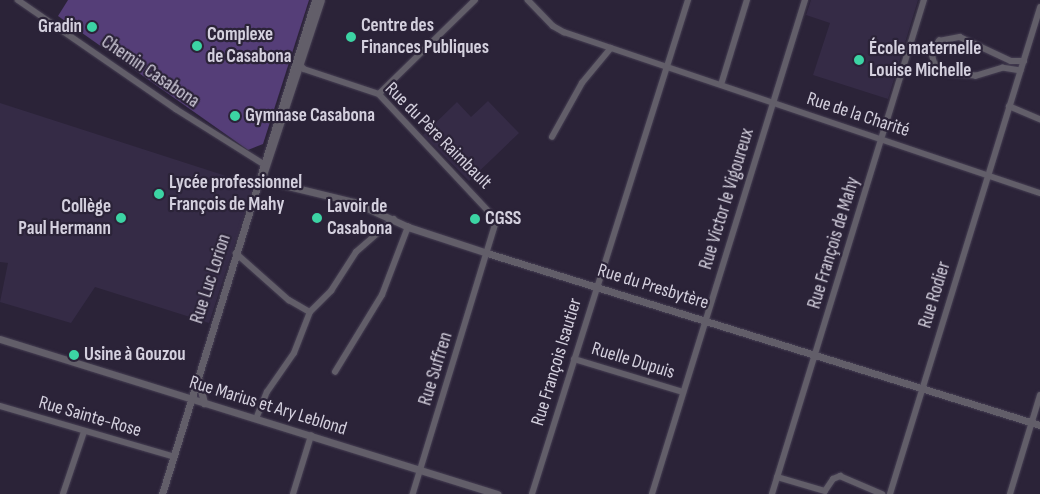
<!DOCTYPE html>
<meta charset="utf-8">
<style>
body{margin:0}
#map{position:relative;width:1040px;height:494px;overflow:hidden;background:#2b2338;font-family:"Sofia Sans Condensed",sans-serif}
div>[style]{position:absolute}
[style*='--x']{left:calc(var(--x)*1px);top:calc(var(--y)*1px);width:calc(var(--w)*1px);rotate:calc(var(--a)*1deg)}
.built>*{inset:0;background:#352b46}
.green>*{inset:0;background:#553e78}
.roads{filter:drop-shadow(0 0 1px #463f53) drop-shadow(0 0 1px #463f53)}
.minor>*{height:5.5px;margin:-2.75px;padding:0 2.75px;transform-origin:2.75px;border-radius:2.75px;background:#625e69}
.tertiary>*{height:7px;margin:-3.5px;padding:0 3.5px;transform-origin:3.5px;border-radius:3.5px;background:#625e69}
.dots>*{width:14px;height:14px;translate:-50% -50%;box-sizing:border-box;border:2px solid #2b2338;border-radius:50%}
span{translate:-50% -50%;white-space:nowrap;text-align:center;line-height:1.15;-webkit-text-stroke:4.5px #2b2338;paint-order:stroke}
.poi-label{font-size:19px;color:#d4d0de;font-weight:700}
.left{translate:0 -50%;text-align:left}
.right{translate:-100% -50%;text-align:right}
.street-label{font-size:19px;color:#d4d0de}
</style>
<div id="map">
<div class="built">
<div style="clip-path:polygon(811px 0,918px 0,888px 99px,813px 75px,830px 23px,806px 15px)"></div>
<div style="clip-path:polygon(488px 101px,519px 133px,469px 181px,423px 135px,457px 102px,471px 117px)"></div>
<div style="clip-path:polygon(0 103px,254px 185px,209px 323px,95px 287px,71px 323px,0 302px,8px 263px,0 262px)"></div>
</div>
<div class="green">
<div style="clip-path:polygon(68px 0,309px 0,263px 144px,248px 150px,58px 16px)"></div>
</div>
<div class="roads">
<div class="minor">
<div style="--x:18;--y:0;--w:192;--a:34.6"></div>
<div style="--x:176;--y:109;--w:107;--a:32.1"></div>
<div style="--x:528;--y:0;--w:36;--a:46"></div>
<div style="--x:553;--y:26;--w:13;--a:29"></div>
<div style="--x:564;--y:32;--w:502;--a:18.69"></div>
<div style="--x:909;--y:49;--w:22;--a:8"></div>
<div style="--x:298;--y:62;--w:9;--a:49"></div>
<div style="--x:304;--y:69;--w:79;--a:18.4"></div>
<div style="--x:379;--y:94;--w:173;--a:46.9"></div>
<div style="--x:497;--y:220;--w:287;--a:107"></div>
<div style="--x:1021;--y:71;--w:18;--a:-171"></div>
<div style="--x:1003;--y:68;--w:28;--a:163"></div>
<div style="--x:976;--y:76;--w:27;--a:-176"></div>
<div style="--x:949;--y:74;--w:19;--a:-144"></div>
<div style="--x:934;--y:63;--w:11;--a:-105"></div>
<div style="--x:931;--y:52;--w:14;--a:-54"></div>
<div style="--x:939;--y:41;--w:21;--a:-11"></div>
<div style="--x:960;--y:37;--w:56;--a:25.2"></div>
<div style="--x:1011;--y:61;--w:13;--a:0"></div>
<div style="--x:721;--y:85;--w:89;--a:-73"></div>
<div style="--x:379;--y:94;--w:134;--a:-44.4"></div>
<div style="--x:1009;--y:106;--w:34;--a:23"></div>
<div style="--x:552;--y:137;--w:62;--a:-60.9"></div>
<div style="--x:582;--y:83;--w:45;--a:-50.4"></div>
<div style="--x:236;--y:253;--w:71;--a:41.6"></div>
<div style="--x:289;--y:300;--w:24;--a:30"></div>
<div style="--x:574;--y:359;--w:114;--a:16.8"></div>
<div style="--x:335;--y:372;--w:90;--a:-58.6"></div>
<div style="--x:382;--y:295;--w:73;--a:-69.1"></div>
<div style="--x:0;--y:406;--w:179;--a:16.2"></div>
<div style="--x:256;--y:419;--w:29;--a:-68"></div>
<div style="--x:267;--y:392;--w:47;--a:-55.3"></div>
<div style="--x:294;--y:353;--w:44;--a:-68.7"></div>
<div style="--x:310;--y:312;--w:30;--a:-45"></div>
<div style="--x:331;--y:291;--w:46;--a:-57.3"></div>
<div style="--x:356;--y:252;--w:50;--a:-41"></div>
<div style="--x:777;--y:477;--w:50;--a:16.3"></div>
<div style="--x:825;--y:491;--w:14;--a:-56"></div>
<div style="--x:833;--y:479;--w:8;--a:-23"></div>
<div style="--x:840;--y:476;--w:46;--a:23.2"></div>
<div style="--x:63;--y:494;--w:65;--a:-71.3"></div>
<div style="--x:293;--y:494;--w:61;--a:-72.8"></div>
<div style="--x:532;--y:494;--w:518;--a:-72.47"></div>
<div style="--x:652;--y:494;--w:517;--a:-72.79"></div>
<div style="--x:772;--y:494;--w:517;--a:-72.9"></div>
<div style="--x:890;--y:494;--w:509;--a:-72.85"></div>
<div style="--x:1010;--y:494;--w:103;--a:-73.1"></div>
</div>
<div class="tertiary">
<div style="--x:263;--y:175;--w:184;--a:-71.7"></div>
<div style="--x:259;--y:179;--w:98;--a:13.6"></div>
<div style="--x:354;--y:202;--w:60;--a:24.8"></div>
<div style="--x:408;--y:227;--w:83;--a:18.2"></div>
<div style="--x:487;--y:253;--w:579;--a:17.28"></div>
<div style="--x:0;--y:339;--w:521;--a:17.32"></div>
<div style="--x:198;--y:377;--w:27;--a:77"></div>
<div style="--x:162;--y:494;--w:517;--a:-72.79"></div>
</div>
</div>
<div class="dots">
<div style="left:92px;top:27px;background:#3cd4a4"></div>
<div style="left:351px;top:37px;background:#3cd4a4"></div>
<div style="left:197px;top:46px;background:#3cd4a4"></div>
<div style="left:859px;top:60px;background:#3cd4a4"></div>
<div style="left:235px;top:116px;background:#3cd4a4"></div>
<div style="left:159px;top:194px;background:#3cd4a4"></div>
<div style="left:121px;top:218px;background:#3cd4a4"></div>
<div style="left:317px;top:218px;background:#3cd4a4"></div>
<div style="left:475px;top:219px;background:#3cd4a4"></div>
<div style="left:74px;top:355px;background:#3cd4a4"></div>
</div>
<div class="poi-label">
<span class="left" style="left:361px;top:37px">Centre des<br>Finances Publiques</span>
<span class="right" style="left:82px;top:27px">Gradin</span>
<span class="left" style="left:207px;top:46px">Complexe<br>de Casabona</span>
<span class="left" style="left:869px;top:60px">École maternelle<br>Louise Michelle</span>
<span class="left" style="left:245px;top:116px">Gymnase Casabona</span>
<span class="left" style="left:169px;top:194px">Lycée professionnel<br>François de Mahy</span>
<span class="right" style="left:111px;top:218px">Collège<br>Paul Hermann</span>
<span class="left" style="left:327px;top:218px">Lavoir de<br>Casabona</span>
<span class="left" style="left:485px;top:219px">CGSS</span>
<span class="left" style="left:84px;top:355px">Usine à Gouzou</span>
</div>
<div class="street-label">
<span style="left:150px;top:72px;rotate:34deg">Chemin Casabona</span>
<span style="left:858px;top:115px;rotate:18deg">Rue de la Charité</span>
<span style="left:438px;top:136px;rotate:45deg">Rue du Père Raimbault</span>
<span style="left:727px;top:199px;rotate:-73deg">Rue Victor le Vigoureux</span>
<span style="left:834px;top:243px;rotate:-73deg">Rue François de Mahy</span>
<span style="left:211px;top:279px;rotate:-72deg">Rue Luc Lorion</span>
<span style="left:653px;top:287px;rotate:17deg">Rue du Presbytère</span>
<span style="left:935px;top:295px;rotate:-73deg">Rue Rodier</span>
<span style="left:633px;top:361px;rotate:17deg">Ruelle Dupuis</span>
<span style="left:557px;top:362px;rotate:-73deg">Rue François Isautier</span>
<span style="left:436px;top:369px;rotate:-73deg">Rue Suffren</span>
<span style="left:268px;top:406px;rotate:17deg">Rue Marius et Ary Leblond</span>
<span style="left:90px;top:417px;rotate:16deg">Rue Sainte-Rose</span>
</div>
</div>
